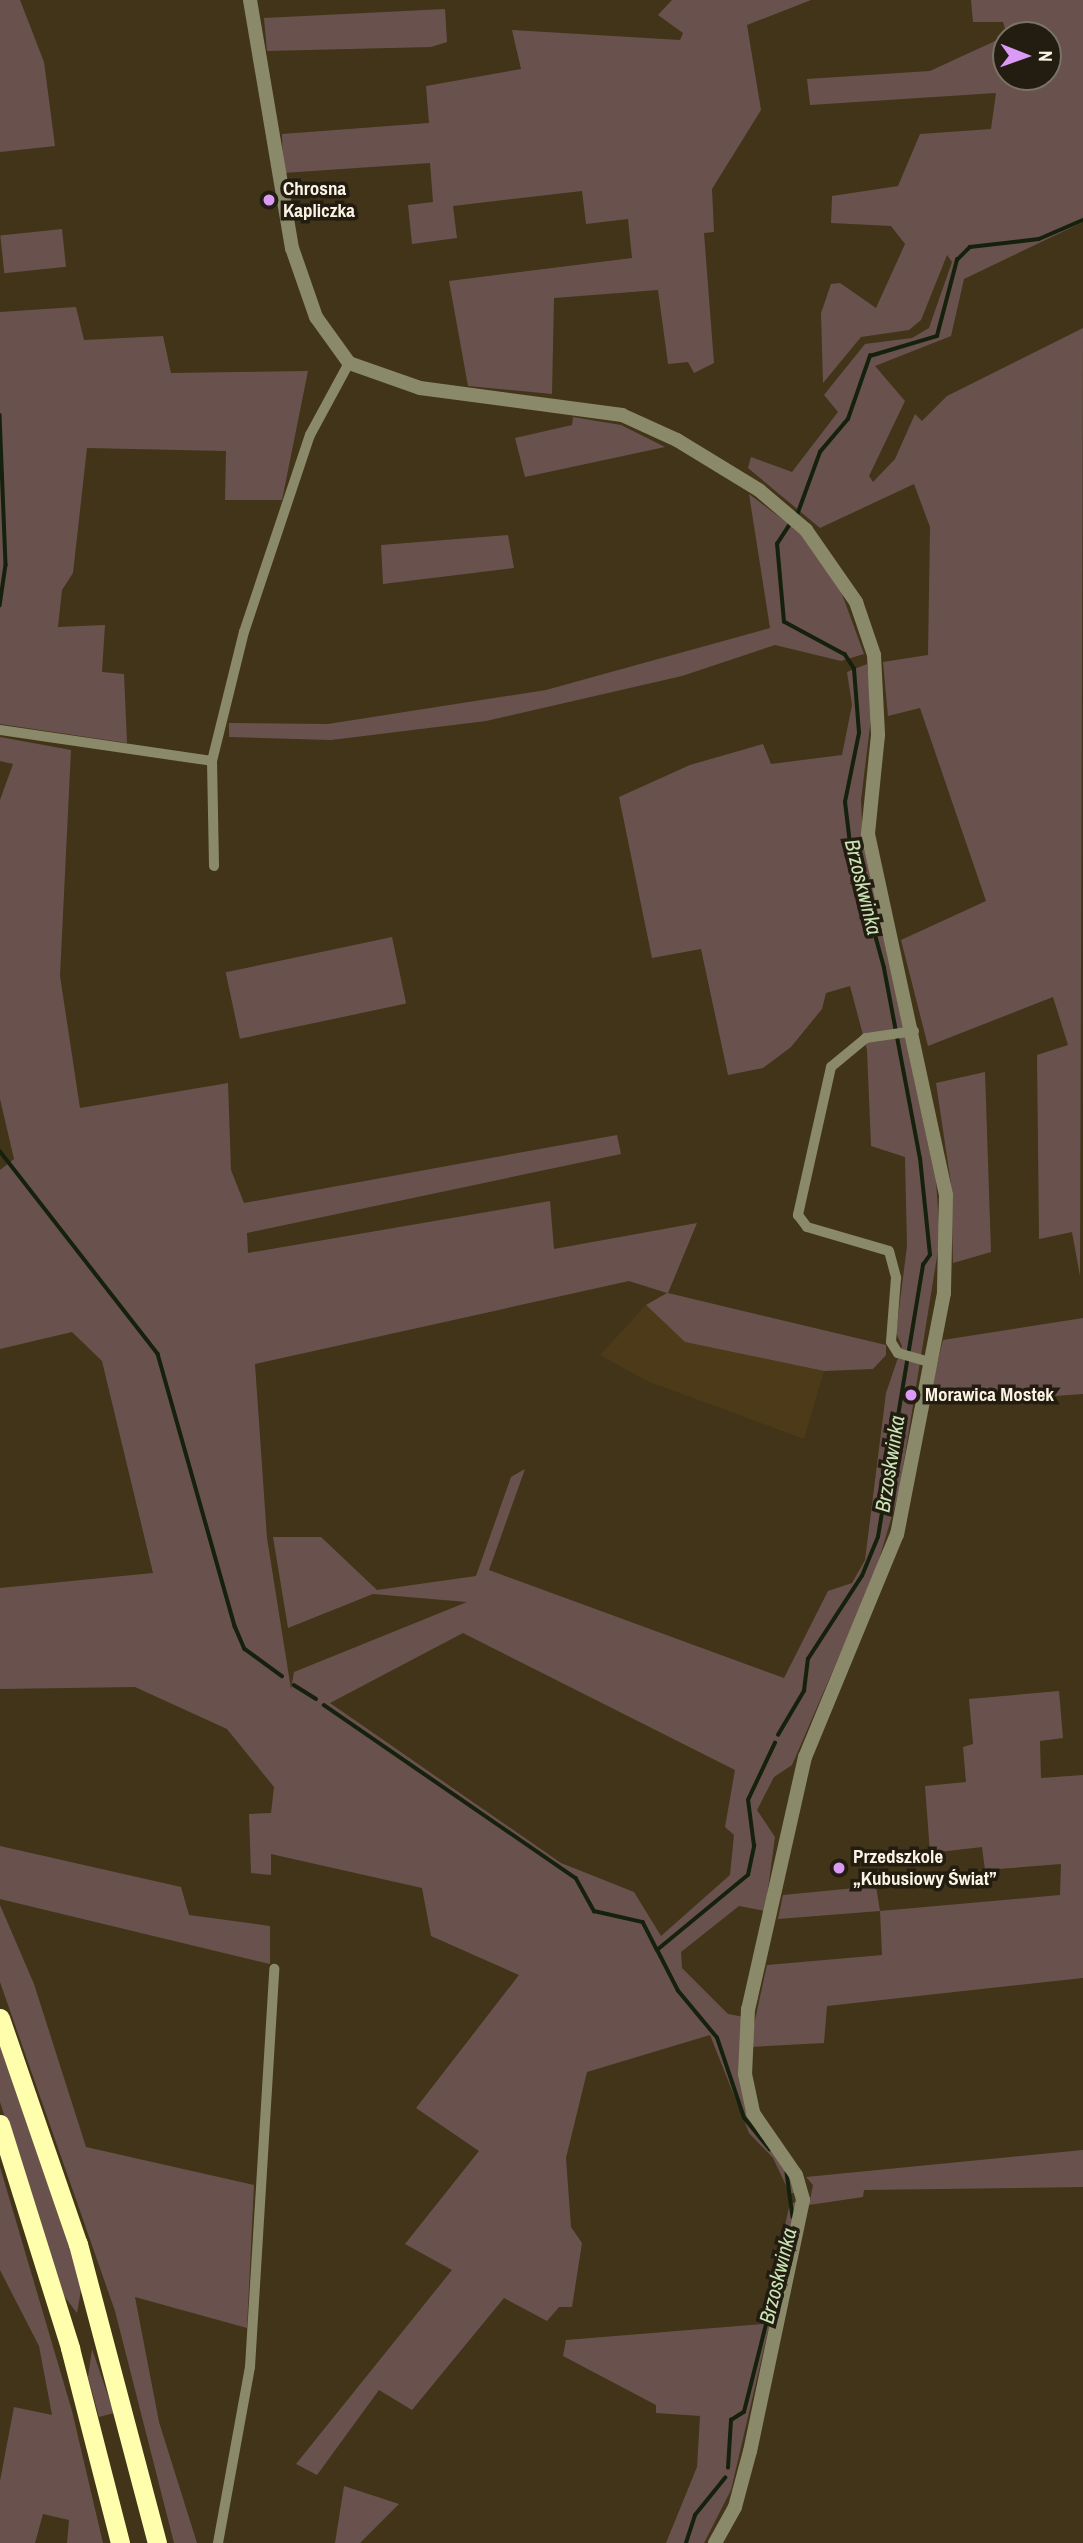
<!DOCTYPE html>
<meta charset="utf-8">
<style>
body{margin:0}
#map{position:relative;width:1083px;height:2543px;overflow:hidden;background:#423419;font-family:"Archivo Narrow",sans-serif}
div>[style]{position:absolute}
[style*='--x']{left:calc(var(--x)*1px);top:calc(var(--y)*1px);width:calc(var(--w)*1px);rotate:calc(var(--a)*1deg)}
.built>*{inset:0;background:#4c3a18}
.green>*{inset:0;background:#69524d;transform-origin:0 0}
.stream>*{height:3.5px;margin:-1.75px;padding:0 1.75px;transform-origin:1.75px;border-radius:1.75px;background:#15210c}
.minor>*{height:10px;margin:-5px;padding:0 5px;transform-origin:5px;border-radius:5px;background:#8a8a6a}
.tertiary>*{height:14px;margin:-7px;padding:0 7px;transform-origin:7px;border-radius:7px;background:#8a8a6a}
.motorway>*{height:19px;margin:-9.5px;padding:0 9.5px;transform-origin:9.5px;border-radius:9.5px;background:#fffead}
.dots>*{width:19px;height:19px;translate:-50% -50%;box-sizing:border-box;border:4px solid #231d11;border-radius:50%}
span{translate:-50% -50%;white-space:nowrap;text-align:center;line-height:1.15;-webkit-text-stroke:7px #231d11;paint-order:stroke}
.poi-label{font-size:19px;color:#fcf3e4;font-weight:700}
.left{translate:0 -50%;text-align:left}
.water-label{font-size:21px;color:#cae5b6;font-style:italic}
.north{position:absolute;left:992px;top:21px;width:70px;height:70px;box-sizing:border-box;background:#231d11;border:2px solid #7a7365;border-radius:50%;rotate:91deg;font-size:19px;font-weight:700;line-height:28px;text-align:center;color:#fcf3e4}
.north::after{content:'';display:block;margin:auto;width:24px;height:32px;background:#db9af6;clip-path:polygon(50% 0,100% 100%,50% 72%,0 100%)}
</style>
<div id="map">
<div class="built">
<div style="clip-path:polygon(646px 1305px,685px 1342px,824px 1371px,804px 1439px,647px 1381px,600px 1355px)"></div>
</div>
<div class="green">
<div style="clip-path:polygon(0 0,20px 0,44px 62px,55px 146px,0 152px)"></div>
<div style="clip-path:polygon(672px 0,811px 0,747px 25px,761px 110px,712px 189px,714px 232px,704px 233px,714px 363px,694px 373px,688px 362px,668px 364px,658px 290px,554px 298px,552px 394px,468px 386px,449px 281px,632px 258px,628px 219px,586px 224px,582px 191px,453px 206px,457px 238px,412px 244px,408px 205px,433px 202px,430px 163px,283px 173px,282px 134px,429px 123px,426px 86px,521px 69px,512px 30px,680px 40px,683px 33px,658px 15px)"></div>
<div style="clip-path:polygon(971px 0,1083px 0,1083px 222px,964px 279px,951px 336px,875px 366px,905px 401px,869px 476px,873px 482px,895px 459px,915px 414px,922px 421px,947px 396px,1083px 328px,1080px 1276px,1072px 1232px,1039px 1239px,1037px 1055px,1068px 1045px,1053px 997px,928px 1046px,901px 940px,986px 901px,920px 708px,888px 716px,883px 662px,928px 655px,930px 527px,914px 484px,820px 528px,748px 468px,751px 457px,792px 472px,838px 412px,824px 395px,865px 344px,912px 338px,929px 328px,952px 262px,947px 255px,921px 320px,909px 330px,861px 337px,823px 383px,821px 313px,831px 284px,840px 283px,876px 308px,905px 244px,891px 226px,831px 223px,832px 196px,898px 186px,920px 134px,991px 129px,996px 93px,810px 105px,807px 79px,930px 71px,1006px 36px,1006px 77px,1048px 77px,1048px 35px,1007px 35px,1003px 22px,973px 22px)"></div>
<div style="clip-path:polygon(445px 9px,447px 42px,431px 47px,267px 51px,264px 18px)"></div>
<div style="left:62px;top:229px;width:38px;height:62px;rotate:84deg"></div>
<div style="clip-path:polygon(76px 307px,84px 340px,163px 336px,171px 373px,308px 371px,282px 500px,225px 500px,226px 451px,87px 448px,73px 573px,62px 590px,58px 627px,105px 625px,102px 672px,124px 674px,127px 743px,0 724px,0 312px)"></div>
<div style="clip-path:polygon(573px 417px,621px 425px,665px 447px,525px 477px,515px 438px,572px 425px)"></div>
<div style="clip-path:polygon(749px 494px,802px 534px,839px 586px,864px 654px,841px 661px,775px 645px,682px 676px,486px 721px,331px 740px,229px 737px,229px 723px,328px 724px,546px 690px,770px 628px)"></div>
<div style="clip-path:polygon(508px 535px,514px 568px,383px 584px,381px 545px)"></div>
<div style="clip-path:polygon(evenodd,867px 664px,872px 710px,861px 800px,863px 843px,936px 1181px,940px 1238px,899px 1492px,875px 1573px,792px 1765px,774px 1777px,757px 1810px,775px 1837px,765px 1911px,739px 1906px,681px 1952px,682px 1968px,728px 2014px,744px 2017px,742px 2074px,797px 2192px,790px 2194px,773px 2158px,749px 2133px,710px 2035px,587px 2072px,566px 2158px,571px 2227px,582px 2243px,572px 2307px,559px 2307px,547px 2321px,504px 2298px,412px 2410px,379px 2390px,317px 2475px,296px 2464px,452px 2270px,405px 2244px,479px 2151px,416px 2108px,519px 1975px,431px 1936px,422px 1888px,271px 1854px,271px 1875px,251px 1873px,249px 1814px,271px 1813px,274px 1787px,227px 1729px,135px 1687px,0 1689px,0 1588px,153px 1573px,102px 1361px,72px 1332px,0 1349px,0 1170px,14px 1159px,0 1099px,0 800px,13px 764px,0 761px,0 737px,71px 750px,60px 976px,80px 1108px,228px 1083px,231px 1170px,244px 1203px,617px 1135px,621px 1154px,247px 1233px,248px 1253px,550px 1201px,554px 1249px,697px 1223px,668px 1293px,886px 1345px,886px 1355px,873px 1369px,824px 1371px,685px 1342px,646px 1305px,667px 1293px,629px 1281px,255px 1364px,267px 1538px,291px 1689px,294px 1672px,467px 1602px,373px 1594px,288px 1628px,273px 1537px,321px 1537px,377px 1590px,476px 1576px,511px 1477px,525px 1469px,489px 1570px,784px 1678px,828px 1591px,852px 1583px,865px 1560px,886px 1393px,902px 1346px,896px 1333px,907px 1246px,905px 1157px,871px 1146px,867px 1050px,850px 986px,826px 993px,822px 1009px,791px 1047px,763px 1068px,728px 1075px,701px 949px,652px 958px,619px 797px,690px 765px,763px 744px,771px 764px,842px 755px,852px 705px,847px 672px,867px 664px,463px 1633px,735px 1770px,725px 1827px,734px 1835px,730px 1875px,661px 1936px,634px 1892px,561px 1863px,330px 1703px,463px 1633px)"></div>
<div style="left:392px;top:937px;width:68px;height:170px;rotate:78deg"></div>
<div style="clip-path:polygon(985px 1072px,991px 1252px,953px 1263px,951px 1184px,936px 1083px)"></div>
<div style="clip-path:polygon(1083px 1318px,1083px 1394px,927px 1405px,943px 1340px)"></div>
<div style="clip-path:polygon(1059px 1691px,1063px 1738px,1040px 1741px,1041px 1778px,1083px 1775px,1083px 1978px,827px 2006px,824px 2043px,749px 2047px,767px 1965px,882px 1955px,880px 1911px,778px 1919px,783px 1895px,876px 1886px,880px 1911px,1060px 1895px,1061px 1864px,985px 1870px,982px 1847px,930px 1853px,925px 1786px,966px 1782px,963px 1747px,973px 1744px,969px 1699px)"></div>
<div style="clip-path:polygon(0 1846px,181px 1887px,189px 1915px,270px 1926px,270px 1964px,0 1899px)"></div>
<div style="clip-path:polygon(0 1905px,34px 1984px,86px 2147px,254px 2185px,247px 2328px,135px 2297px,159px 2422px,197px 2543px,174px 2543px,115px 2311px,0 1982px)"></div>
<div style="clip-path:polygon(0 2045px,82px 2284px,77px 2313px,61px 2292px,0 2102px)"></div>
<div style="clip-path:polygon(1083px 2150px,1083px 2187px,864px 2190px,863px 2197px,809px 2205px,813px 2185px,806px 2177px)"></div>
<div style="clip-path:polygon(0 2167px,72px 2411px,103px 2543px,67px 2543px,69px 2520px,43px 2514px,35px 2543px,0 2543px,0 2481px,14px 2407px,52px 2415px,39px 2346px,0 2270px)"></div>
<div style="clip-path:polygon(798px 2202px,731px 2490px,704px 2543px,666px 2543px,697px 2467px,700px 2416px,656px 2413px,656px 2405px,563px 2356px,566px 2340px,763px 2324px,790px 2203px)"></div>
<div style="clip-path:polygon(92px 2349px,114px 2413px,99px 2417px,88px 2377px)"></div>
<div style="clip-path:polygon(344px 2486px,399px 2504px,360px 2543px,335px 2543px)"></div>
</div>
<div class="stream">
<div style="--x:0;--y:415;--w:150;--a:87.7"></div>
<div style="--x:6;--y:565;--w:41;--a:98.3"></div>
<div style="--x:796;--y:518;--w:70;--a:-70"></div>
<div style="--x:820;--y:452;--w:43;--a:-49.7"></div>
<div style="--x:848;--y:419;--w:67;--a:-70.8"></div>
<div style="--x:870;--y:356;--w:70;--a:-16.6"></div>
<div style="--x:937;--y:336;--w:79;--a:-75.3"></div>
<div style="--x:957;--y:260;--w:18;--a:-45"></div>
<div style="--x:970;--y:247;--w:69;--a:-6.6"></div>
<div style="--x:1039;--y:239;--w:48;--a:-23.4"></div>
<div style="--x:0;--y:1151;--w:257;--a:52.1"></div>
<div style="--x:158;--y:1354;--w:283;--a:74.2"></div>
<div style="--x:235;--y:1626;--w:25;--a:67"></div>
<div style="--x:245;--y:1649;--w:46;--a:36.1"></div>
<div style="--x:294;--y:1685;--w:26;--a:32"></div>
<div style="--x:324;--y:1705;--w:306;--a:34.5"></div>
<div style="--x:576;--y:1878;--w:38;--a:61"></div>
<div style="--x:594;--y:1911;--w:50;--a:12.7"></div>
<div style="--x:643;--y:1922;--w:31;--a:63"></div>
<div style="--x:778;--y:1735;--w:51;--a:-59.4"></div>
<div style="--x:804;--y:1691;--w:32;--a:-83"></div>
<div style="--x:808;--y:1659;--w:99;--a:-57"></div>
<div style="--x:862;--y:1576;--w:42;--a:-67.7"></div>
<div style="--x:878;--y:1537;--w:276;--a:-80.6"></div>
<div style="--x:923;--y:1265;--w:12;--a:-55"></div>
<div style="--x:930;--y:1255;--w:97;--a:-95.9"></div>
<div style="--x:920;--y:1159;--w:194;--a:-100.7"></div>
<div style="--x:884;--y:968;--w:129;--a:-105.3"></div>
<div style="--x:850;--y:844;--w:42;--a:-96.8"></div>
<div style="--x:845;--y:802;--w:70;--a:-78.5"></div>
<div style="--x:859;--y:733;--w:64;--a:-94.5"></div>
<div style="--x:854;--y:669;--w:17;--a:-123"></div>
<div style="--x:845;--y:655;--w:69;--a:-151.6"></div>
<div style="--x:784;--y:622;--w:78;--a:-95.1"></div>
<div style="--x:777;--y:544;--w:24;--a:-57"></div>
<div style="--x:770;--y:2150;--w:41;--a:-129.1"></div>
<div style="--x:744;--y:2118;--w:84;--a:-108.6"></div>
<div style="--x:717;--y:2038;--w:61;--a:-129.7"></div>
<div style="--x:678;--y:1991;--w:46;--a:-117.1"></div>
<div style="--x:657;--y:1950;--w:118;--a:-39.5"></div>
<div style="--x:748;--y:1875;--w:30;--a:-78"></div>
<div style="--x:754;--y:1846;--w:46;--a:-97.4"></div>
<div style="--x:748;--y:1800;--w:63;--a:-64.7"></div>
<div style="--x:787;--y:2173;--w:44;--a:82.2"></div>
<div style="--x:728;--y:2468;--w:48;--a:-86.4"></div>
<div style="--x:731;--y:2420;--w:15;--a:-32"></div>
<div style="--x:744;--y:2412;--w:172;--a:-75.9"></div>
<div style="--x:686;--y:2543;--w:29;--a:-72"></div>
<div style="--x:695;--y:2515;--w:48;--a:-51"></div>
</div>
<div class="minor">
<div style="--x:0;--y:730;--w:214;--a:8.3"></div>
<div style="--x:212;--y:761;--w:133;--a:-76.1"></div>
<div style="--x:244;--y:632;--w:208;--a:-71.5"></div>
<div style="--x:310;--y:435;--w:82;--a:-61.6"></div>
<div style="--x:212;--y:761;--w:105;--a:88.9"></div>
<div style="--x:914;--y:1031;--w:49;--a:171.7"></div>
<div style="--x:866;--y:1038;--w:45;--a:140.4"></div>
<div style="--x:831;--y:1067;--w:152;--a:102.6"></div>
<div style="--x:798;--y:1215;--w:15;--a:53"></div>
<div style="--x:807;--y:1227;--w:85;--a:16.3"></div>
<div style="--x:889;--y:1251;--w:28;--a:75"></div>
<div style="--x:896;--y:1278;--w:64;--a:94.5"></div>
<div style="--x:891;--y:1342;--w:13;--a:58"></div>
<div style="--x:898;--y:1353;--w:33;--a:16"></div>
<div style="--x:218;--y:2543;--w:179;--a:-79.7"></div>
<div style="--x:250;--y:2367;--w:399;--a:-86.5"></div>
</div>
<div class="tertiary">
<div style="--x:250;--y:0;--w:252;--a:80.4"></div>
<div style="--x:292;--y:248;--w:73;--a:70.8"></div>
<div style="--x:316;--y:317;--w:57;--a:54.3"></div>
<div style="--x:349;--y:363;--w:75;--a:19.4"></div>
<div style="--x:420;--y:388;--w:204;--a:7.6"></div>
<div style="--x:622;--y:415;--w:60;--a:24.4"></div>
<div style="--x:677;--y:440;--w:96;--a:31.4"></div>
<div style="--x:759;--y:490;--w:62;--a:40.4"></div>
<div style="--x:806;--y:530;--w:88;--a:55.2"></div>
<div style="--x:856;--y:602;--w:56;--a:71.2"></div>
<div style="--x:874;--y:655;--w:80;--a:87.1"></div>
<div style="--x:878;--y:735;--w:100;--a:95.8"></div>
<div style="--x:868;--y:834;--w:369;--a:77.8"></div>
<div style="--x:946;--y:1195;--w:98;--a:91.2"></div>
<div style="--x:944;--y:1293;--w:246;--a:101"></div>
<div style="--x:897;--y:1534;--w:241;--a:112.4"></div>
<div style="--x:805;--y:1757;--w:258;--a:102.7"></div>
<div style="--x:748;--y:2009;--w:65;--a:92.6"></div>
<div style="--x:745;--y:2074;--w:40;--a:78"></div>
<div style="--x:753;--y:2113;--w:75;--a:55.3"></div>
<div style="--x:796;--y:2175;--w:26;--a:74"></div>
<div style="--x:803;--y:2200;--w:257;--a:101.9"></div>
<div style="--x:750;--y:2451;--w:58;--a:105"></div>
<div style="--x:735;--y:2507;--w:41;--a:119.1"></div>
</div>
<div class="motorway">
<div style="--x:0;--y:2018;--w:239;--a:71"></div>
<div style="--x:78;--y:2244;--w:309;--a:75.2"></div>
<div style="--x:0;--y:2124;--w:235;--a:72.6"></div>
<div style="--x:70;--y:2348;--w:201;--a:75.6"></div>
</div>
<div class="dots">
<div style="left:269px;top:200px;background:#db9af6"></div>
<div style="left:911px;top:1395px;background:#db9af6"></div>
<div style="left:839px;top:1868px;background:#db9af6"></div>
</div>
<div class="poi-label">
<span class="left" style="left:283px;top:200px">Chrosna<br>Kapliczka</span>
<span class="left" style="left:925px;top:1395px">Morawica Mostek</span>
<span class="left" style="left:853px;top:1868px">Przedszkole<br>„Kubusiowy Świat”</span>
</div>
<div class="water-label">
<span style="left:863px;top:887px;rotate:76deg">Brzoskwinka</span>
<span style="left:890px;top:1464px;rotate:-81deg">Brzoskwinka</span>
<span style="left:778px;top:2276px;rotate:-76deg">Brzoskwinka</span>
</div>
<div class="north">N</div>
</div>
